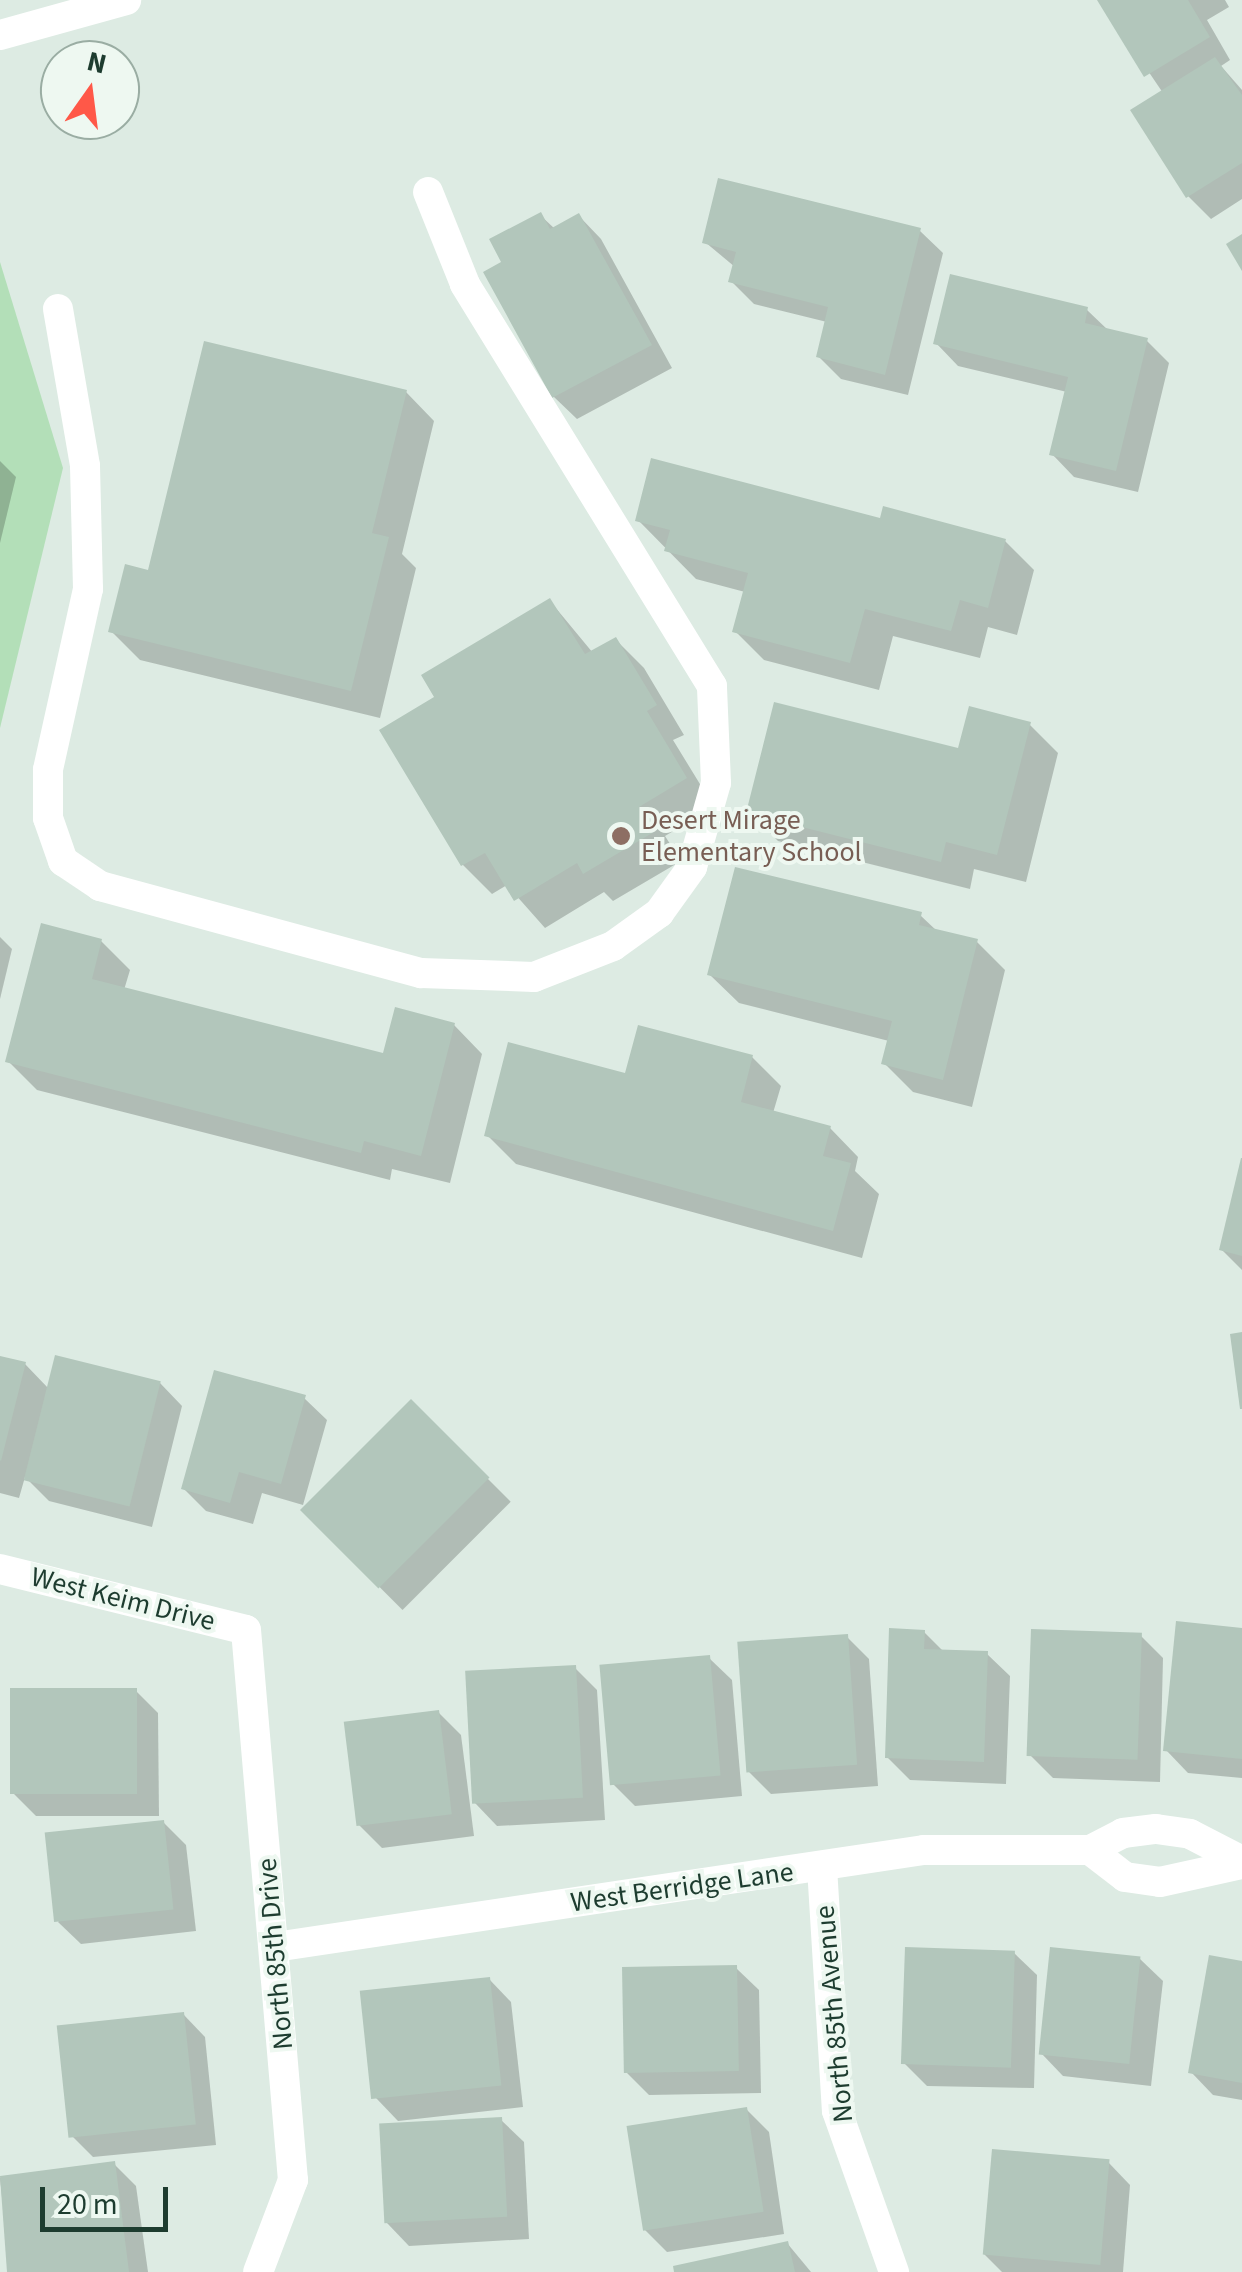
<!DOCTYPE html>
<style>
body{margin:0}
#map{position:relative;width:1242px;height:2272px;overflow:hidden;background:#ddebe3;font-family:"Source Sans 3",sans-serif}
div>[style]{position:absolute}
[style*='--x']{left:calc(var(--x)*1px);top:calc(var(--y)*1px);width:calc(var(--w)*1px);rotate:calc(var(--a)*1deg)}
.green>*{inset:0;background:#b3dfb8}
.shadow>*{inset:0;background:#0003;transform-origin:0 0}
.building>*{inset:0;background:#b2c6bb;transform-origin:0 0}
.minor>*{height:30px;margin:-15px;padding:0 15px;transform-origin:15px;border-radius:15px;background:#fff}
.dots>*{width:28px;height:28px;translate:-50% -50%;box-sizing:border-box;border:5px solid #eef8f1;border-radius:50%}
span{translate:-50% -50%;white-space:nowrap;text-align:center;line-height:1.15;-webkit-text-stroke:8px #eef8f1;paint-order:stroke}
.education-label{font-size:28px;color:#785e54}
.left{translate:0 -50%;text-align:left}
.street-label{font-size:28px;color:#1d3c2f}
.north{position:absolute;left:40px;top:40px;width:100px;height:100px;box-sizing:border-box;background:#eef8f1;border:2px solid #9aada3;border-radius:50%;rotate:14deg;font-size:28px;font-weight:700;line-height:40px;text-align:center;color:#1d3c2f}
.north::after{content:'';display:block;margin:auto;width:35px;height:45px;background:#ff5848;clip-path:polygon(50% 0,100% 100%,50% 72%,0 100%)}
.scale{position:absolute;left:40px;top:2187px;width:128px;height:45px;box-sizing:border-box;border:5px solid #1d3c2f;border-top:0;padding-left:12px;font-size:30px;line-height:35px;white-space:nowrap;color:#1d3c2f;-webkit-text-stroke:8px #eef8f1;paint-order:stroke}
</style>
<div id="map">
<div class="green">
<div style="clip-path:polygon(0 262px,63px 468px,0 728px)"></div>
</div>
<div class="shadow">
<div style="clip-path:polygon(1100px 0,1225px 0,1229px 7px,1207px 20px,1230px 60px,1221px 66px,1242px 90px,1242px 199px,1211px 219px,1188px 196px,1163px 93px)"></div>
<div style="clip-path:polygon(540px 215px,555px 229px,579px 216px,601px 239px,672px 368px,577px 419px,554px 397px,486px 273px,505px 263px)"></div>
<div style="clip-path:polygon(920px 231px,943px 253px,908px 395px,841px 379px,818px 356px,827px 322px,754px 304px,731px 281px,735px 267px,705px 242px)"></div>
<div style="clip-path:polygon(1087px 310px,1109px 331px,1147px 341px,1169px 363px,1138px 492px,1074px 477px,1052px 454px,1067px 392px,958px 366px,936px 343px)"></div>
<div style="clip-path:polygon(406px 392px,434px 421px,402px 554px,416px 568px,380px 718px,140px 660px,111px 631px,150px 573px)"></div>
<div style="clip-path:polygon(0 461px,16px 477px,0 543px)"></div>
<div style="clip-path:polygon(638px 520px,882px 521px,1005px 541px,1034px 570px,1017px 635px,988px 627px,980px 658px,893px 636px,879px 690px,764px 660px,735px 631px,745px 592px,696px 579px)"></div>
<div style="clip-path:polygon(550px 601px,593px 653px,616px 640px,644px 668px,684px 735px,673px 740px,714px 807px,665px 836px,681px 861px,613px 901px,604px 892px,545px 928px,507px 885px,492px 894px,463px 865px,382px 730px,437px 697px)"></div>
<div style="clip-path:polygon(1029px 724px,1058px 753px,1026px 882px,974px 869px,970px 889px,778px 841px,749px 812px,960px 751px)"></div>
<div style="clip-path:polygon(920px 915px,938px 932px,976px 941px,1005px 970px,972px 1107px,913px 1092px,884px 1063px,889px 1041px,739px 1003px,710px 975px)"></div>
<div style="clip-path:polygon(0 937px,12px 949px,0 999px)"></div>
<div style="clip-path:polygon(101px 941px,130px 970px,124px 990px,385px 1056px,454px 1025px,482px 1054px,450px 1183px,392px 1169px,390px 1180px,37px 1090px,8px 1061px)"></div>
<div style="clip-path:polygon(752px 1057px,781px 1086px,773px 1113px,830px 1128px,858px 1157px,855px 1171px,879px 1194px,862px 1258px,516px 1164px,487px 1135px,627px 1076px)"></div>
<div style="clip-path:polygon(1242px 1163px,1242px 1270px,1221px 1249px)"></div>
<div style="clip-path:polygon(0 1358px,25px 1364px,49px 1389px,160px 1383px,182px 1406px,152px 1527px,49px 1501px,25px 1477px,19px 1498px,0 1493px)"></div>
<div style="clip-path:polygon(304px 1398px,327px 1420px,303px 1505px,262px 1493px,253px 1524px,206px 1511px,184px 1489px)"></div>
<div style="left:411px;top:1402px;width:141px;height:153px;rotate:45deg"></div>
<div style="clip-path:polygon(1242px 1630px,1242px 1778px,1188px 1773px,1166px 1750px)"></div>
<div style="clip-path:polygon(924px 1632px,944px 1652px,987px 1654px,1010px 1676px,1006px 1784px,910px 1780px,887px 1757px)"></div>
<div style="clip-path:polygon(1140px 1635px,1163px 1658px,1160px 1782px,1053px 1778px,1030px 1755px)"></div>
<div style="clip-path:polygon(847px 1637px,869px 1659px,878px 1786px,771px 1794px,748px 1771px)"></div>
<div style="clip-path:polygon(709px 1658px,732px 1680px,742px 1796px,635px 1806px,612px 1783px)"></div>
<div style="clip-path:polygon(575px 1668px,597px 1690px,605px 1820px,497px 1826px,475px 1803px)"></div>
<div style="clip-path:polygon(136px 1691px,158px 1713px,159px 1816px,36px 1816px,13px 1793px)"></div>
<div style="clip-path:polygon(438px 1712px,461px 1735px,474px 1836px,382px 1848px,359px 1825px)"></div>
<div style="clip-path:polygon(163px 1822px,186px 1845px,196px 1931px,81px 1944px,58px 1922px)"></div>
<div style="clip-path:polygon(1014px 1953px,1037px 1975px,1034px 2088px,927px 2086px,904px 2063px)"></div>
<div style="clip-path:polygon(1140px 1959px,1163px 1981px,1151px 2086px,1063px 2076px,1041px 2053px)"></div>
<div style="clip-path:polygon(1242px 1963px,1242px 2100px,1213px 2095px,1191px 2072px)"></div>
<div style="clip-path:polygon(736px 1968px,759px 1990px,761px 2093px,649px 2095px,627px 2073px)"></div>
<div style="clip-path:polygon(489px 1979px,511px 2002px,523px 2107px,398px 2121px,376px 2098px)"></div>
<div style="clip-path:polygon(183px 2014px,205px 2037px,216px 2145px,93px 2157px,71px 2135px)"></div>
<div style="clip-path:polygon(746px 2109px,769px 2132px,784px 2234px,667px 2252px,644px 2229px)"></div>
<div style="clip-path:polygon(501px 2120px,524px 2142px,529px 2239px,409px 2246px,387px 2223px)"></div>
<div style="clip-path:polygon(1108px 2162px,1130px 2185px,1123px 2272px,1002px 2272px,984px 2254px)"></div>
<div style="clip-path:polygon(114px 2164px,136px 2186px,148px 2272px,10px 2272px,0 2178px)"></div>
<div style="clip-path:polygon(787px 2243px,811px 2272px,677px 2272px)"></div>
</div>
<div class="building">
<div style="clip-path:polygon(1097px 0,1188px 0,1210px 37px,1144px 77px)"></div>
<div style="clip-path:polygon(1215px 57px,1242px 95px,1242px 163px,1186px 198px,1130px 110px)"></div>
<div style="clip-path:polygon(718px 178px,921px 228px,885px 375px,816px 357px,828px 307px,728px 282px,736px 252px,702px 243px)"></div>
<div style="clip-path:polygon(541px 212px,550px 229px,579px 213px,652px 345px,552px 398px,483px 272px,501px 262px,489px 239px)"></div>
<div style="clip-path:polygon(1242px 234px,1242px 271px,1226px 244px)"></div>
<div style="clip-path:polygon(950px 274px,1088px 307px,1085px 323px,1148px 338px,1116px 471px,1049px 455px,1068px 377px,933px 344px)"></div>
<div style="clip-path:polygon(204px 341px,407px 390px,372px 533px,389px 537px,351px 691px,108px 632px,125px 564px,148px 570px)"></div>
<div style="clip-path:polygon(651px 458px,880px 518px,883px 506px,1006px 539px,988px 608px,960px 600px,951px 631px,865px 609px,850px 663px,732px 632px,748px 573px,664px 551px,670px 530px,635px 521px)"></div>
<div style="clip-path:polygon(550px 598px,585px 654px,616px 637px,657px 705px,647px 711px,687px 778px,639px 807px,654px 832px,583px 874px,577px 863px,514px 901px,485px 853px,461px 866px,379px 730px,434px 697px,421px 675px)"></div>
<div style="clip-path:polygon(774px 702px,958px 748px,969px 706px,1031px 722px,997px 855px,946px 842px,941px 862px,746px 813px)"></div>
<div style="clip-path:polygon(735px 867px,922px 912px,919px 925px,978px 939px,943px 1080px,881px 1064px,892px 1021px,707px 975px)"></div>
<div style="clip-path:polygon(41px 923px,102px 939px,92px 979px,383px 1053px,395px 1007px,455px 1023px,421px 1156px,364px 1141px,361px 1153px,5px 1062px)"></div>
<div style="clip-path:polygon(638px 1025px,753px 1055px,741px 1102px,831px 1126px,823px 1156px,851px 1163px,833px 1231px,484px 1136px,508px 1042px,625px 1073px)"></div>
<div style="clip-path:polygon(1241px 1158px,1242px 1158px,1242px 1256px,1219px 1250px)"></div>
<div style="clip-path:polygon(1242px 1332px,1242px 1409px,1240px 1409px,1230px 1334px)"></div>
<div style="left:55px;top:1355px;width:109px;height:129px;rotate:14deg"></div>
<div style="clip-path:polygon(0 1356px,26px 1362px,1px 1461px,0 1460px)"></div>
<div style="clip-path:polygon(214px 1370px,306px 1395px,281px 1484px,239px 1472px,230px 1503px,181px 1489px)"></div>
<div style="left:411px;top:1399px;width:111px;height:157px;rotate:45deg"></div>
<div style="clip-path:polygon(1176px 1621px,1242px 1628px,1242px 1759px,1163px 1751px)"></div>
<div style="clip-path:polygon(889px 1628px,925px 1630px,924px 1649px,988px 1651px,984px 1762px,885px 1758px)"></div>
<div style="left:1031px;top:1629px;width:111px;height:127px;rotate:2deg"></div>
<div style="left:848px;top:1634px;width:131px;height:111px;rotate:86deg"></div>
<div style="left:710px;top:1655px;width:121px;height:111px;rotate:85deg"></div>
<div style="left:576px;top:1665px;width:133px;height:111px;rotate:87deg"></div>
<div style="left:10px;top:1688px;width:127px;height:106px"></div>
<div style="left:439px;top:1710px;width:105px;height:96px;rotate:83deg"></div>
<div style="left:164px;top:1820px;width:90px;height:120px;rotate:84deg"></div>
<div style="left:905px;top:1947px;width:110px;height:117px;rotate:2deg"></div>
<div style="left:1050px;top:1947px;width:91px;height:108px;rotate:6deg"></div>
<div style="clip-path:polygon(1209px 1955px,1242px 1961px,1242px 2083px,1188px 2073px)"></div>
<div style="left:737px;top:1965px;width:106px;height:115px;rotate:89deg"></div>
<div style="left:490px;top:1977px;width:109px;height:131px;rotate:84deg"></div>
<div style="left:184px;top:2012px;width:113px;height:128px;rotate:84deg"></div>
<div style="left:747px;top:2107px;width:106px;height:122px;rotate:81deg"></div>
<div style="left:502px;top:2117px;width:100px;height:123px;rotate:87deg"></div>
<div style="left:992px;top:2149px;width:118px;height:106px;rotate:5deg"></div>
<div style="clip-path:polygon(115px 2161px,129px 2272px,7px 2272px,0 2176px)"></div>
<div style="clip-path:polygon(788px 2241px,795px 2272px,674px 2272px,673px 2266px)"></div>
</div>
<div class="minor">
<div style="--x:0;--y:35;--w:131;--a:-15.5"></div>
<div style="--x:58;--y:309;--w:159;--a:80.2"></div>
<div style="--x:85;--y:466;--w:123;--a:88.6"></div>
<div style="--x:88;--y:589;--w:185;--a:102.5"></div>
<div style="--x:48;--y:770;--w:48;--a:90"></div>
<div style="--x:48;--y:818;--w:46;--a:70.8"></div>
<div style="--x:63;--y:861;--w:45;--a:34"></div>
<div style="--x:100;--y:886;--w:333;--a:15.2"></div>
<div style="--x:421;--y:973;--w:113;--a:2"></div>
<div style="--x:534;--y:977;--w:85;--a:-21.4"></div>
<div style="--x:613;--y:946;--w:57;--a:-35.7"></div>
<div style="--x:659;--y:913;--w:57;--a:-54.3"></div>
<div style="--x:692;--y:867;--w:87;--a:-74.1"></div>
<div style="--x:716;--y:783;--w:97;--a:-92.4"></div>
<div style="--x:712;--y:686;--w:472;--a:-121.6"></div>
<div style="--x:465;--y:284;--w:99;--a:-111.9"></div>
<div style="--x:0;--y:1569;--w:253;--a:13.9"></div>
<div style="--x:246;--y:1630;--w:552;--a:85.12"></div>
<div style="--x:293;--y:2180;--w:98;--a:110.8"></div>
<div style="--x:1090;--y:1850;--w:44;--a:37.6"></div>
<div style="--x:1125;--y:1877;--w:35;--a:8"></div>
<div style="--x:1160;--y:1882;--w:84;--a:-12.4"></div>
<div style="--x:822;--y:1867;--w:244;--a:86.5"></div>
<div style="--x:837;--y:2111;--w:171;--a:70.5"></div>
<div style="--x:275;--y:1947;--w:656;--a:-8.5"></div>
<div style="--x:924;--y:1850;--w:166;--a:0"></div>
<div style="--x:1090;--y:1850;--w:37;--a:-27"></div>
<div style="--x:1123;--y:1833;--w:33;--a:-7"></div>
<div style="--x:1156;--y:1829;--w:34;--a:8"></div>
<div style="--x:1190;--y:1834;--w:59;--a:27.4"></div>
</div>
<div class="dots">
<div style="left:621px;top:836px;background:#8d6e63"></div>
</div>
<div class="education-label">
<span class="left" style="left:641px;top:836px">Desert Mirage<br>Elementary School</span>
</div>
<div class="street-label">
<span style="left:123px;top:1599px;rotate:14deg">West Keim Drive</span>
<span style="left:682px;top:1887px;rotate:-8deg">West Berridge Lane</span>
<span style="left:275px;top:1954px;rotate:-95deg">North 85th Drive</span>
<span style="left:834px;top:2014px;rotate:-95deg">North 85th Avenue</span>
</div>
<div class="north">N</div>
<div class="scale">20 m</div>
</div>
